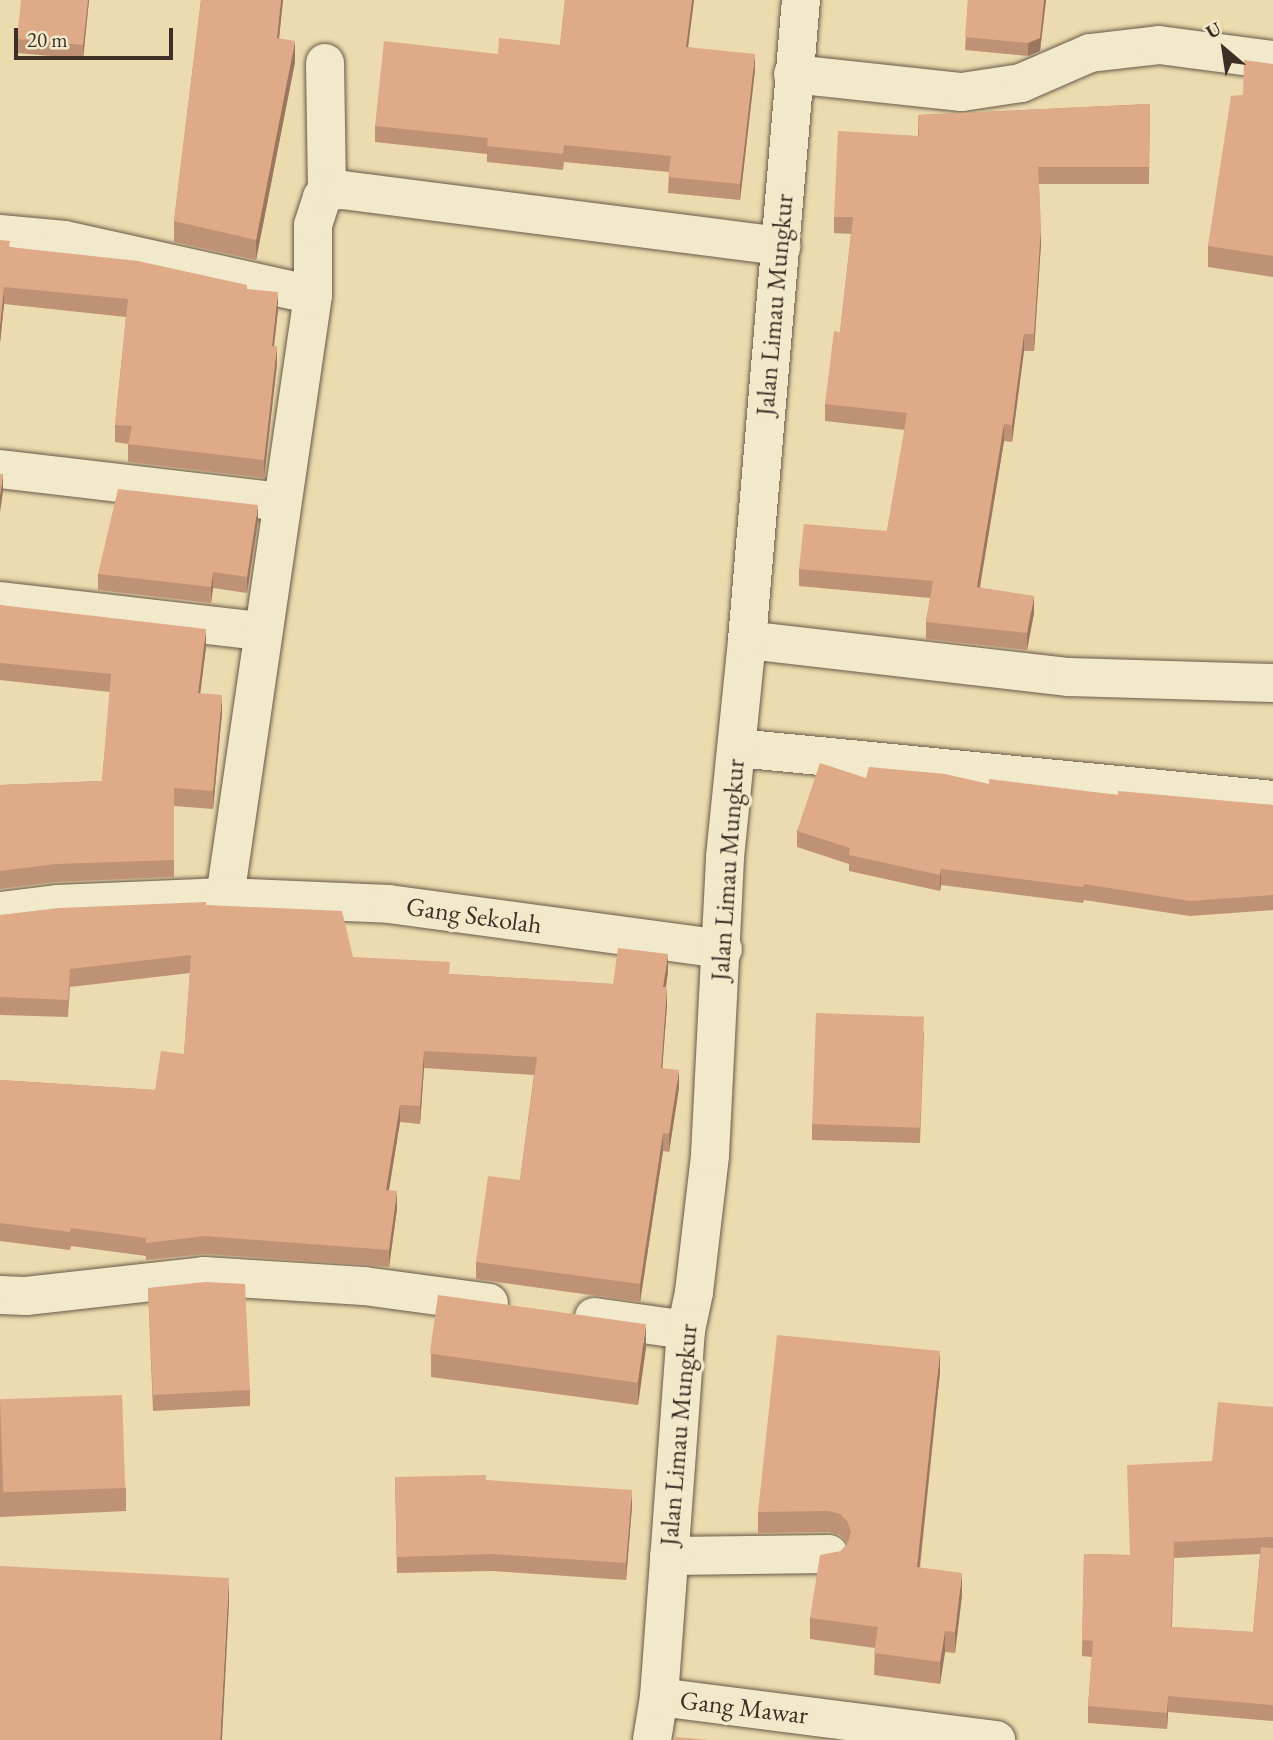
<!DOCTYPE html>
<style>
body{margin:0}
#map{position:relative;width:1273px;height:1740px;overflow:hidden;background:#ebdbae;font-family:"EB Garamond",serif}
div>[style]{position:absolute}
[style*='--x']{left:calc(var(--x)*1px);top:calc(var(--y)*1px);width:calc(var(--w)*1px);rotate:calc(var(--a)*1deg)}
.roads{filter:drop-shadow(0 0 2px #685948) drop-shadow(0 0 2px #685948)}
.minor>*{height:38px;margin:-19px;padding:0 19px;transform-origin:19px;border-radius:19px;background:#f2e8ca}
.tertiary>*{height:38px;margin:-19px;padding:0 19px;transform-origin:19px;border-radius:19px;background:#f2e8ca}
.wall>*{inset:0;background:#bf9275}
.shaded-wall>*{inset:0;background:#9b775f}
.building>*{inset:0;background:#deaa88;transform-origin:0 0}
span{translate:-50% -50%;white-space:nowrap;text-align:center;line-height:1.15;-webkit-text-stroke:7px #f2e8ca;paint-order:stroke}
.street-label{font-size:26px;color:#3d2e26}
.north{position:absolute;left:1189px;top:14px;width:70px;height:70px;-webkit-text-stroke:5px #f2e8ca;paint-order:stroke;rotate:331deg;font-size:19px;font-weight:700;line-height:28px;text-align:center;color:#3d2e26}
.north::after{content:'';display:block;margin:auto;width:24px;height:32px;background:#3d2e26;clip-path:polygon(50% 0,100% 100%,50% 72%,0 100%)}
.scale{position:absolute;left:14px;top:28px;width:159px;height:32px;box-sizing:border-box;border:4px solid #3d2e26;border-top:0;padding-left:9px;font-size:21px;line-height:24px;white-space:nowrap;color:#3d2e26;-webkit-text-stroke:5px #f2e8ca;paint-order:stroke}
</style>
<div id="map">
<div class="roads">
<div class="minor">
<div style="--x:325;--y:63;--w:129;--a:89.1"></div>
<div style="--x:793;--y:74;--w:170;--a:6.1"></div>
<div style="--x:962;--y:92;--w:60;--a:-8.7"></div>
<div style="--x:1021;--y:83;--w:75;--a:-23.5"></div>
<div style="--x:1090;--y:53;--w:69;--a:-6.6"></div>
<div style="--x:1159;--y:45;--w:115;--a:7.5"></div>
<div style="--x:0;--y:234;--w:65;--a:5.3"></div>
<div style="--x:65;--y:240;--w:254;--a:12.5"></div>
<div style="--x:0;--y:469;--w:283;--a:6.7"></div>
<div style="--x:0;--y:601;--w:263;--a:6.6"></div>
<div style="--x:747;--y:640;--w:324;--a:6.6"></div>
<div style="--x:1069;--y:677;--w:204;--a:1.7"></div>
<div style="--x:737;--y:748;--w:539;--a:5.54"></div>
<div style="--x:225;--y:897;--w:608;--a:-81.68"></div>
<div style="--x:313;--y:295;--w:70;--a:-90"></div>
<div style="--x:313;--y:225;--w:29;--a:-72"></div>
<div style="--x:322;--y:197;--w:9;--a:-41"></div>
<div style="--x:329;--y:191;--w:14;--a:-4"></div>
<div style="--x:343;--y:190;--w:442;--a:7.3"></div>
<div style="--x:0;--y:911;--w:57;--a:-7"></div>
<div style="--x:57;--y:904;--w:168;--a:-2.4"></div>
<div style="--x:225;--y:897;--w:164;--a:2.4"></div>
<div style="--x:389;--y:904;--w:337;--a:7.7"></div>
<div style="--x:0;--y:1295;--w:26;--a:2"></div>
<div style="--x:26;--y:1296;--w:179;--a:-6.4"></div>
<div style="--x:204;--y:1276;--w:160;--a:3.6"></div>
<div style="--x:364;--y:1286;--w:126;--a:7.7"></div>
<div style="--x:594;--y:1317;--w:93;--a:8"></div>
<div style="--x:669;--y:1556;--w:160;--a:-0.7"></div>
<div style="--x:659;--y:1697;--w:340;--a:7.3"></div>
</div>
<div class="tertiary">
<div style="--x:652;--y:1740;--w:44;--a:-80.8"></div>
<div style="--x:659;--y:1697;--w:368;--a:-85.8"></div>
<div style="--x:686;--y:1330;--w:39;--a:-78"></div>
<div style="--x:694;--y:1292;--w:138;--a:-83.3"></div>
<div style="--x:710;--y:1155;--w:298;--a:-87.1"></div>
<div style="--x:725;--y:857;--w:218;--a:-84.2"></div>
<div style="--x:747;--y:640;--w:642;--a:-85.18"></div>
</div>
</div>
<div class="wall">
<div style="clip-path:polygon(89px 0,83px 59px,17px 53px,17px 39px)"></div>
<div style="clip-path:polygon(201px 0,283px 0,279px 38px,295px 62px,256px 260px,174px 242px,174px 221px)"></div>
<div style="clip-path:polygon(565px 0,694px 0,688px 47px,755px 70px,740px 200px,668px 193px,669px 172px,564px 162px,563px 170px,487px 162px,487px 154px,375px 142px,375px 126px,498px 54px,560px 45px)"></div>
<div style="clip-path:polygon(968px 0,1046px 0,1040px 51px,1028px 56px,965px 50px)"></div>
<div style="clip-path:polygon(1273px 64px,1273px 277px,1208px 267px,1208px 246px,1243px 95px)"></div>
<div style="clip-path:polygon(1150px 104px,1149px 184px,1039px 184px,1041px 243px,1034px 351px,1024px 351px,1012px 442px,1004px 441px,980px 587px,1034px 613px,1027px 650px,926px 639px,926px 622px,930px 598px,799px 586px,799px 569px,887px 531px,905px 430px,825px 421px,825px 404px,840px 332px,851px 234px,834px 233px,834px 217px,918px 136px,918px 115px)"></div>
<div style="clip-path:polygon(0 240px,10px 247px,247px 289px,278px 310px,274px 346px,277px 364px,264px 478px,128px 462px,128px 444px,115px 442px,115px 425px,126px 317px,4px 304px,0 343px)"></div>
<div style="clip-path:polygon(258px 521px,247px 593px,213px 588px,211px 603px,98px 590px,98px 574px)"></div>
<div style="clip-path:polygon(0 605px,206px 647px,200px 694px,222px 713px,213px 809px,174px 806px,174px 877px,56px 882px,0 889px,0 785px,102px 781px,110px 692px,0 680px)"></div>
<div style="clip-path:polygon(866px 778px,989px 784px,1118px 795px,1273px 805px,1273px 910px,1190px 916px,1084px 900px,1083px 903px,941px 885px,940px 891px,849px 871px,849px 864px,797px 847px,797px 831px)"></div>
<div style="clip-path:polygon(206px 905px,353px 957px,450px 974px,613px 984px,668px 972px,666px 987px,667px 1005px,662px 1068px,679px 1088px,669px 1152px,663px 1151px,640px 1302px,476px 1279px,476px 1262px,520px 1180px,534px 1075px,424px 1068px,420px 1124px,400px 1122px,389px 1190px,397px 1209px,389px 1267px,205px 1254px,146px 1260px,146px 1256px,71px 1246px,70px 1250px,0 1241px,0 1080px,155px 1090px,184px 1054px,190px 973px,70px 987px,68px 1017px,0 1015px,0 915px)"></div>
<div style="clip-path:polygon(924px 1032px,920px 1143px,812px 1140px,812px 1124px)"></div>
<div style="clip-path:polygon(148px 1288px,250px 1390px,250px 1406px,153px 1411px)"></div>
<div style="clip-path:polygon(646px 1347px,638px 1405px,431px 1377px,431px 1354px)"></div>
<div style="clip-path:polygon(940px 1372px,920px 1568px,962px 1595px,955px 1653px,945px 1652px,940px 1684px,874px 1675px,875px 1648px,810px 1639px,810px 1618px,841px 1551px,848px 1543px,840px 1535px,829px 1532px,758px 1533px,758px 1512px)"></div>
<div style="clip-path:polygon(0 1401px,126px 1488px,126px 1511px,0 1517px)"></div>
<div style="clip-path:polygon(evenodd,1273px 1407px,1273px 1721px,1168px 1712px,1167px 1729px,1088px 1723px,1088px 1706px,1092px 1657px,1082px 1656px,1084px 1554px,1130px 1555px,1212px 1461px,1273px 1407px,1260px 1554px,1253px 1632px,1172px 1627px,1174px 1558px,1260px 1554px)"></div>
<div style="clip-path:polygon(395px 1477px,486px 1480px,632px 1506px,626px 1580px,492px 1571px,397px 1573px)"></div>
</div>
<div class="shaded-wall">
<div style="clip-path:polygon(88px 0,89px 0,83px 59px,83px 45px)"></div>
<div style="clip-path:polygon(281px 0,283px 0,277px 58px,277px 38px)"></div>
<div style="clip-path:polygon(692px 0,694px 0,686px 63px,686px 47px)"></div>
<div style="clip-path:polygon(1044px 0,1046px 0,1040px 51px,1028px 56px,1028px 43px)"></div>
<div style="clip-path:polygon(295px 41px,295px 62px,256px 260px,256px 240px)"></div>
<div style="clip-path:polygon(755px 54px,755px 70px,740px 200px,740px 184px)"></div>
<div style="clip-path:polygon(1041px 226px,1041px 243px,1034px 351px,1034px 334px)"></div>
<div style="clip-path:polygon(4px 287px,4px 304px,0 343px,0 326px)"></div>
<div style="clip-path:polygon(278px 292px,278px 310px,272px 363px,272px 346px)"></div>
<div style="clip-path:polygon(1024px 334px,1024px 351px,1012px 442px,1012px 425px)"></div>
<div style="clip-path:polygon(277px 346px,277px 364px,264px 478px,264px 460px)"></div>
<div style="clip-path:polygon(1004px 424px,1004px 441px,977px 603px,977px 587px)"></div>
<div style="clip-path:polygon(3px 474px,3px 492px,0 512px,0 495px)"></div>
<div style="clip-path:polygon(258px 505px,258px 521px,247px 593px,247px 577px)"></div>
<div style="clip-path:polygon(213px 572px,213px 588px,211px 603px,211px 587px)"></div>
<div style="clip-path:polygon(1034px 596px,1034px 613px,1027px 650px,1027px 633px)"></div>
<div style="clip-path:polygon(206px 629px,206px 647px,198px 711px,198px 693px)"></div>
<div style="clip-path:polygon(222px 695px,222px 713px,213px 809px,213px 791px)"></div>
<div style="clip-path:polygon(941px 869px,941px 885px,940px 891px,940px 875px)"></div>
<div style="clip-path:polygon(668px 954px,668px 972px,663px 1005px,663px 987px)"></div>
<div style="clip-path:polygon(667px 987px,667px 1005px,661px 1086px,661px 1068px)"></div>
<div style="clip-path:polygon(424px 1051px,424px 1068px,420px 1124px,420px 1106px)"></div>
<div style="clip-path:polygon(679px 1070px,679px 1088px,669px 1152px,669px 1134px)"></div>
<div style="clip-path:polygon(400px 1105px,400px 1122px,386px 1207px,386px 1190px)"></div>
<div style="clip-path:polygon(663px 1133px,663px 1151px,640px 1302px,640px 1284px)"></div>
<div style="clip-path:polygon(397px 1191px,397px 1209px,389px 1267px,389px 1250px)"></div>
<div style="clip-path:polygon(646px 1324px,646px 1347px,638px 1405px,638px 1382px)"></div>
<div style="clip-path:polygon(940px 1351px,940px 1372px,917px 1589px,917px 1567px)"></div>
<div style="clip-path:polygon(632px 1490px,632px 1506px,626px 1580px,626px 1563px)"></div>
<div style="clip-path:polygon(962px 1573px,962px 1595px,955px 1653px,955px 1632px)"></div>
<div style="clip-path:polygon(229px 1577px,229px 1604px,222px 1740px,220px 1740px)"></div>
<div style="clip-path:polygon(945px 1631px,945px 1652px,940px 1684px,940px 1662px)"></div>
<div style="clip-path:polygon(1168px 1696px,1168px 1712px,1167px 1729px,1167px 1713px)"></div>
</div>
<div class="building">
<div style="clip-path:polygon(21px 0,88px 0,83px 45px,17px 39px)"></div>
<div style="clip-path:polygon(201px 0,281px 0,277px 38px,295px 41px,256px 240px,174px 221px)"></div>
<div style="clip-path:polygon(565px 0,692px 0,686px 47px,755px 54px,740px 184px,668px 177px,671px 156px,564px 145px,563px 154px,487px 146px,488px 138px,375px 126px,384px 41px,498px 54px,499px 38px,560px 45px)"></div>
<div style="clip-path:polygon(968px 0,1044px 0,1040px 38px,1028px 43px,965px 37px)"></div>
<div style="clip-path:polygon(1244px 60px,1273px 64px,1273px 256px,1208px 246px,1231px 96px,1243px 95px)"></div>
<div style="clip-path:polygon(1150px 104px,1149px 167px,1038px 167px,1041px 226px,1034px 334px,1024px 334px,1012px 425px,1004px 424px,977px 587px,1034px 596px,1027px 633px,926px 622px,933px 581px,799px 569px,804px 524px,887px 531px,907px 413px,825px 404px,834px 331px,840px 332px,853px 217px,834px 217px,838px 131px,919px 136px,918px 115px)"></div>
<div style="clip-path:polygon(0 240px,10px 241px,9px 247px,138px 261px,247px 285px,247px 289px,278px 292px,272px 346px,277px 346px,264px 460px,128px 444px,132px 426px,115px 425px,128px 299px,4px 287px,0 326px)"></div>
<div style="clip-path:polygon(0 474px,3px 474px,0 495px)"></div>
<div style="clip-path:polygon(118px 489px,258px 505px,247px 577px,213px 572px,211px 587px,98px 574px)"></div>
<div style="clip-path:polygon(0 605px,206px 629px,198px 693px,222px 695px,213px 791px,174px 788px,174px 860px,56px 864px,0 871px,0 785px,102px 781px,111px 674px,0 663px)"></div>
<div style="clip-path:polygon(820px 763px,866px 778px,869px 767px,945px 774px,989px 784px,989px 779px,1118px 795px,1118px 791px,1273px 805px,1273px 895px,1190px 901px,1084px 884px,1083px 887px,941px 869px,940px 875px,849px 855px,850px 848px,797px 831px)"></div>
<div style="clip-path:polygon(206px 902px,206px 905px,342px 911px,353px 957px,450px 962px,449px 974px,613px 984px,618px 948px,668px 954px,663px 987px,667px 987px,661px 1068px,679px 1070px,669px 1134px,663px 1133px,640px 1284px,476px 1262px,488px 1176px,520px 1180px,537px 1057px,424px 1051px,420px 1106px,400px 1105px,386px 1190px,397px 1191px,389px 1250px,205px 1236px,146px 1243px,146px 1238px,71px 1228px,70px 1232px,0 1223px,0 1080px,155px 1090px,161px 1051px,184px 1054px,191px 955px,70px 969px,68px 1000px,0 997px,0 915px,59px 908px)"></div>
<div style="left:816px;top:1013px;width:108px;height:111px;rotate:2deg"></div>
<div style="clip-path:polygon(205px 1282px,245px 1284px,250px 1390px,153px 1395px,148px 1288px)"></div>
<div style="left:438px;top:1295px;width:210px;height:59px;rotate:8deg"></div>
<div style="clip-path:polygon(777px 1335px,940px 1351px,917px 1567px,962px 1573px,955px 1632px,945px 1631px,940px 1662px,874px 1653px,878px 1627px,810px 1618px,820px 1555px,841px 1551px,848px 1543px,851px 1532px,847px 1521px,840px 1514px,829px 1511px,758px 1512px)"></div>
<div style="left:122px;top:1395px;width:93px;height:122px;rotate:88deg"></div>
<div style="clip-path:polygon(1218px 1402px,1273px 1407px,1273px 1537px,1174px 1542px,1171px 1627px,1253px 1632px,1261px 1547px,1273px 1548px,1273px 1705px,1168px 1696px,1167px 1713px,1088px 1706px,1093px 1641px,1082px 1640px,1084px 1554px,1130px 1555px,1127px 1465px,1212px 1461px)"></div>
<div style="clip-path:polygon(486px 1475px,486px 1480px,632px 1490px,626px 1563px,492px 1554px,397px 1557px,395px 1477px)"></div>
<div style="left:0;top:1566px;width:229px;height:174px;rotate:3deg"></div>
<div style="clip-path:polygon(675px 1737px,709px 1740px,675px 1740px)"></div>
</div>
<div class="street-label">
<span style="left:775px;top:305px;rotate:-85deg">Jalan Limau Mungkur</span>
<span style="left:728px;top:870px;rotate:-86deg">Jalan Limau Mungkur</span>
<span style="left:474px;top:916px;rotate:8deg">Gang Sekolah</span>
<span style="left:679px;top:1435px;rotate:-85deg">Jalan Limau Mungkur</span>
<span style="left:744px;top:1708px;rotate:7deg">Gang Mawar</span>
</div>
<div class="north">U</div>
<div class="scale">20 m</div>
</div>
